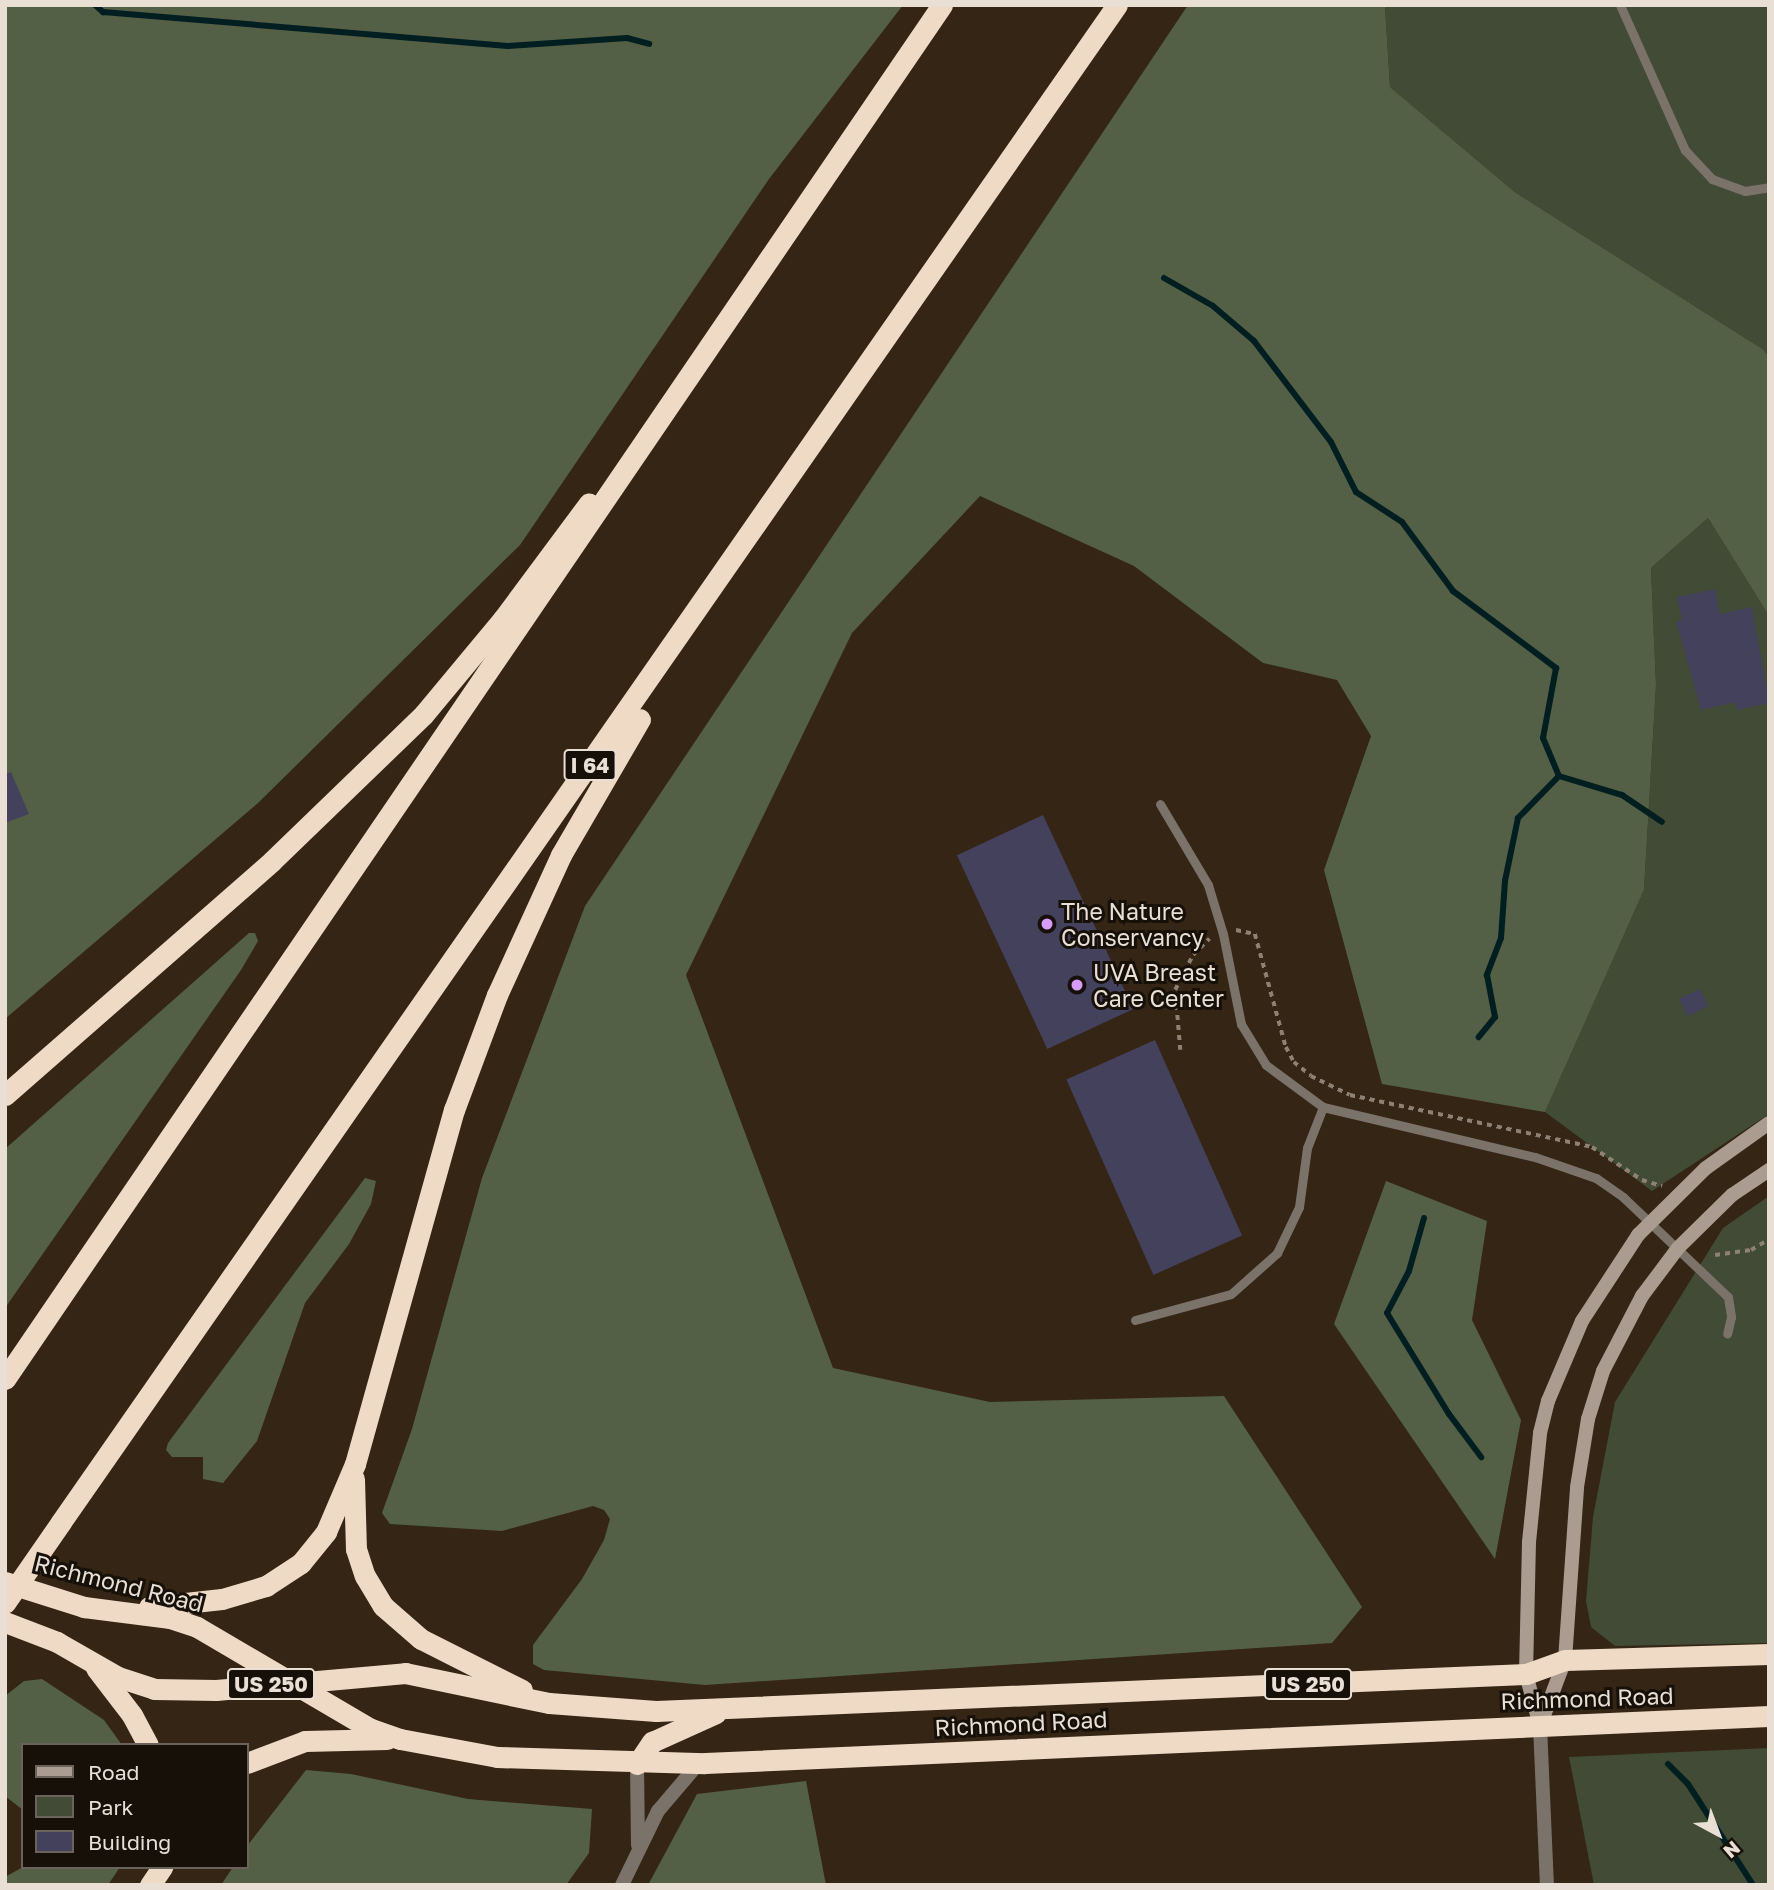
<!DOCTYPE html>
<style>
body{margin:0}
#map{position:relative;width:1774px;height:1890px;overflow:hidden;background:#342515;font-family:"Golos Text",sans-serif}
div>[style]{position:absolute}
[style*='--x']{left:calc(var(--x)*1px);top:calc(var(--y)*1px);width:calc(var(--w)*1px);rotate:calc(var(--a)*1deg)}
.green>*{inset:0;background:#414b36}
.forest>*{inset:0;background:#536045}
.stream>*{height:6px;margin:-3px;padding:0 3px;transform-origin:3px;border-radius:3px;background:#011f21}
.building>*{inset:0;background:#44415c;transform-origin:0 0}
.path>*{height:3.5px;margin-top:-1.75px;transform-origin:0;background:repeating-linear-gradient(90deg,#8d8174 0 5px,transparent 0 10px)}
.lane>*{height:9px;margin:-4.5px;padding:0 4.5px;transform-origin:4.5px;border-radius:4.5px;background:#7b726a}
.street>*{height:14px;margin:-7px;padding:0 7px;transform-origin:7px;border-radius:7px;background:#7b726a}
.secondary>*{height:14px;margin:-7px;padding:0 7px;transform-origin:7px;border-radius:7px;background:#aa9c90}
.highway>*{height:21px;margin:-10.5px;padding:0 10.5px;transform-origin:10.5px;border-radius:10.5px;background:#efdac6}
.highway-bridge>*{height:21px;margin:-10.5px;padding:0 10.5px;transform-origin:10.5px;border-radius:10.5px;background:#efdac6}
.dots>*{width:19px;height:19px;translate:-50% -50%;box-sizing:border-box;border:4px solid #161009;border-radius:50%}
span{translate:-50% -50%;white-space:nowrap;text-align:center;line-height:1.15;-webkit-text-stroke:6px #161009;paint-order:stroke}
.shield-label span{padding:2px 5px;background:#161009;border:2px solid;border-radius:5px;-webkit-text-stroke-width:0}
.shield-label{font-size:21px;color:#e9dfd5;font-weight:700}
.poi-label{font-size:23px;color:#e9dfd5}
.left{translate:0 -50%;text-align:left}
.street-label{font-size:23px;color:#e9dfd5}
.frame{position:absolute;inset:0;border:7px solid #e9dfd5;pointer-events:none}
.legend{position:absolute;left:21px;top:1743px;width:228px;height:126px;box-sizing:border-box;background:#161009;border:2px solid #6a635b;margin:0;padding:9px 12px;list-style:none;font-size:21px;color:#e9dfd5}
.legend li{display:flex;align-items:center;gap:14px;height:35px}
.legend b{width:35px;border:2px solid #6a635b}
.north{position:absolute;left:1683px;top:1799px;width:70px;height:70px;-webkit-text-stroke:5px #161009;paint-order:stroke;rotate:139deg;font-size:19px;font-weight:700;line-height:28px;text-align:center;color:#e9dfd5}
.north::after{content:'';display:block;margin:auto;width:24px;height:32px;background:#e9dfd5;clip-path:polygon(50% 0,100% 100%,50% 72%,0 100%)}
</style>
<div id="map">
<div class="green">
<div style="clip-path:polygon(1769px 5px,1769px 357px,1764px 350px,1516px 193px,1390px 87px,1385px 5px)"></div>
<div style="clip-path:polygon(1708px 518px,1769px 616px,1769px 1114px,1652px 1191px,1545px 1112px,1644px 890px,1656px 685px,1651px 568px)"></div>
<div style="clip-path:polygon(1769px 1196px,1769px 1643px,1615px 1646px,1591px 1627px,1586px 1601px,1593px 1517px,1615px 1402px,1723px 1228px)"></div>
<div style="clip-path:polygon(1769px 1748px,1769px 1885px,1594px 1885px,1569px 1757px)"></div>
</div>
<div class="forest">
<div style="clip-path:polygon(5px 5px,903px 5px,769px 179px,520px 545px,258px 803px,5px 1019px)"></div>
<div style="clip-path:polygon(1188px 5px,1385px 5px,1390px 87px,1516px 193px,1764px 350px,1769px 357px,1769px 616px,1708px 518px,1651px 568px,1656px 685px,1644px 890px,1545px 1112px,1382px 1084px,1324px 870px,1371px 736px,1337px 680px,1263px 663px,1134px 566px,980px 496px,852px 633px,686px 975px,833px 1368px,990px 1402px,1224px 1396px,1362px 1607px,1332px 1643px,705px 1685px,544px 1670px,533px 1664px,533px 1645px,582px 1579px,604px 1540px,610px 1519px,604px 1510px,593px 1506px,502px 1531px,390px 1524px,382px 1513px,412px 1429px,482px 1178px,585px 906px)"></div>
<div style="clip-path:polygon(249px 933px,255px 933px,258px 941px,241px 970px,5px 1308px,5px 1149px)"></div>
<div style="clip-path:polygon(365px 1178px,376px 1181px,371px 1204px,349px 1244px,305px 1303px,257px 1441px,223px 1483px,203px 1479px,203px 1457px,172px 1457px,166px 1450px,168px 1443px)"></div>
<div style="clip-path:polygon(1386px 1181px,1487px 1221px,1472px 1320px,1521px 1420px,1495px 1559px,1334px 1324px)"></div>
<div style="clip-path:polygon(42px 1679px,104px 1720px,122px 1745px,23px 1745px,23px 1810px,5px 1796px,5px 1696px,24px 1681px)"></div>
<div style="clip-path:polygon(306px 1770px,351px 1774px,468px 1799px,592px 1809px,589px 1853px,566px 1885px,221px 1885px,233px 1867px,247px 1867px,247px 1846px)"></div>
<div style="clip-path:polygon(806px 1781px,826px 1885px,648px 1885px,697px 1794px)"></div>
<div style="clip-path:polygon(23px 1867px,120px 1867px,108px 1885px,5px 1885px,5px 1877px)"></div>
</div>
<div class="stream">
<div style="--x:95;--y:5;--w:11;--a:41"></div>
<div style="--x:103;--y:12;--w:406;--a:4.8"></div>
<div style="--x:508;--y:46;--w:119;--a:-3.8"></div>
<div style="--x:627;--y:38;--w:23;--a:15"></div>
<div style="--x:1164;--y:278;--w:56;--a:29.7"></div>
<div style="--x:1213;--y:306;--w:54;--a:40.5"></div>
<div style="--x:1254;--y:341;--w:127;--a:52.7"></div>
<div style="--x:1331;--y:442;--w:56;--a:63.4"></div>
<div style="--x:1356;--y:492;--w:55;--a:33.1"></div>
<div style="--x:1402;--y:522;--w:86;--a:53.5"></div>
<div style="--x:1453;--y:591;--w:129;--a:36.8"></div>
<div style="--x:1556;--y:668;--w:71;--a:100.5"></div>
<div style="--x:1543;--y:738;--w:41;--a:67.2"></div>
<div style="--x:1559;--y:776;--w:59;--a:134.3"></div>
<div style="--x:1518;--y:818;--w:64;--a:101.7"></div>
<div style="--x:1505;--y:881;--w:57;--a:94"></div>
<div style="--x:1501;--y:938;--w:40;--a:111"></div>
<div style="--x:1487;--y:975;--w:43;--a:79.2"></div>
<div style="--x:1495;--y:1017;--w:26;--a:129"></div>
<div style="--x:1559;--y:776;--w:66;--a:16.8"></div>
<div style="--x:1622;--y:795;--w:48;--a:34"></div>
<div style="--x:1424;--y:1218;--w:55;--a:105.8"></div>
<div style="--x:1409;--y:1271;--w:47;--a:117.6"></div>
<div style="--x:1387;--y:1313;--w:119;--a:58.5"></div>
<div style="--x:1449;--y:1414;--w:54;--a:53.3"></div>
<div style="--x:1668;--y:1764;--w:28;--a:45"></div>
<div style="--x:1688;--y:1784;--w:120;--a:57.2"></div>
</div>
<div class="building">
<div style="clip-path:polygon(1715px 589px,1720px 614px,1752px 607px,1769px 703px,1737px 710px,1735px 702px,1701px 710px,1676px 621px,1682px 620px,1677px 597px)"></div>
<div style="clip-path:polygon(11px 772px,29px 814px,5px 823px,5px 774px)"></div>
<div style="left:1043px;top:815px;width:214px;height:95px;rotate:65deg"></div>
<div style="left:1700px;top:989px;width:19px;height:23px;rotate:65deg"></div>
<div style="left:1155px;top:1040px;width:214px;height:97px;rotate:66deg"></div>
</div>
<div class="path">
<div style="--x:1236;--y:930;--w:19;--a:12"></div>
<div style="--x:1255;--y:934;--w:117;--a:74.7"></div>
<div style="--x:1286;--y:1047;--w:17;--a:62"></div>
<div style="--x:1294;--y:1062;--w:22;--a:39"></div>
<div style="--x:1311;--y:1076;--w:43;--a:26"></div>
<div style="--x:1350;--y:1095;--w:248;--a:12.1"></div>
<div style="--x:1592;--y:1147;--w:60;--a:33.4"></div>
<div style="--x:1642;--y:1180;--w:21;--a:17"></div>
<div style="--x:1180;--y:1050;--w:60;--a:-94.8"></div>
<div style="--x:1175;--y:990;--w:39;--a:-63"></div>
<div style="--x:1193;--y:955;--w:23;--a:-45"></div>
<div style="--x:1715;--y:1255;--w:36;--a:-8"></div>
<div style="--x:1751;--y:1250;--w:21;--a:-31"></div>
</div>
<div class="lane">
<div style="--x:1620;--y:5;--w:159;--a:65.9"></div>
<div style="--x:1685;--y:150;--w:40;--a:47"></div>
<div style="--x:1712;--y:179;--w:35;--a:20"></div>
<div style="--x:1745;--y:191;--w:24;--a:-9"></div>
<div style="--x:1160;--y:804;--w:94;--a:59.3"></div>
<div style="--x:1208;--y:885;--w:51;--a:73"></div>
<div style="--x:1223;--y:934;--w:92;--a:78.7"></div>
<div style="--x:1241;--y:1024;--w:48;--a:58.6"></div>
<div style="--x:1266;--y:1065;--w:71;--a:36.4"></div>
<div style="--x:1323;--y:1107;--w:218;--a:13.3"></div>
<div style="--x:1535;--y:1157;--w:65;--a:19"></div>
<div style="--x:1596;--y:1178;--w:33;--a:35"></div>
<div style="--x:1623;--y:1197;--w:145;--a:43.6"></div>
<div style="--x:1728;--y:1297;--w:20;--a:81"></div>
<div style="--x:1731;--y:1317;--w:17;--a:103"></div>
<div style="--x:1135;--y:1320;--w:99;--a:-15.2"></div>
<div style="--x:1231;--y:1294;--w:62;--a:-41.7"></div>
<div style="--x:1277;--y:1253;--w:51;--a:-64.4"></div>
<div style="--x:1299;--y:1207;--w:60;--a:-82.3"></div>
<div style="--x:1307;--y:1148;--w:44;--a:-68.7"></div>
</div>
<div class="street">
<div style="--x:1540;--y:1726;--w:159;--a:87.5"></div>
<div style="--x:637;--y:1764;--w:81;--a:89.3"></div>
<div style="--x:622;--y:1885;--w:82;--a:-64.1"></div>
<div style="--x:658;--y:1811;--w:62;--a:-49.6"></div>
</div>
<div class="secondary">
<div style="--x:1540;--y:1726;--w:54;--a:-105.1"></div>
<div style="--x:1526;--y:1674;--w:132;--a:-88.7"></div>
<div style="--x:1529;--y:1542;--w:110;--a:-84.2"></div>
<div style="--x:1540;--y:1433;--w:33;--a:-76"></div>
<div style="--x:1548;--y:1401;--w:87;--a:-67"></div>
<div style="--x:1582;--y:1321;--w:103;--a:-56.9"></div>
<div style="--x:1638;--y:1235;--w:95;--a:-44.6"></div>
<div style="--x:1706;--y:1168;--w:77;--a:-35.5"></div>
<div style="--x:1540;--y:1726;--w:71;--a:-69.3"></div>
<div style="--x:1565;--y:1660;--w:173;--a:-86"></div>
<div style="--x:1577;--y:1487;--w:69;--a:-80.8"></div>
<div style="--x:1588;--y:1419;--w:50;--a:-72.6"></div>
<div style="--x:1603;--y:1371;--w:85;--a:-62.5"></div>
<div style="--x:1642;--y:1296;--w:60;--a:-53.1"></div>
<div style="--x:1678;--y:1248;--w:76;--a:-44.5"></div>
<div style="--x:1732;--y:1195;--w:45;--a:-34"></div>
</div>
<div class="highway">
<div style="--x:5;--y:1095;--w:355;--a:-41.2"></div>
<div style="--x:272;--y:861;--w:211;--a:-44"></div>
<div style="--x:424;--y:714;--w:124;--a:-50.3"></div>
<div style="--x:503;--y:619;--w:144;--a:-53.4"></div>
<div style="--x:5;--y:1379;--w:1663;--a:-55.71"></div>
<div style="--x:354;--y:1479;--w:70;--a:88.4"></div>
<div style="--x:356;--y:1549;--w:28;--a:72"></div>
<div style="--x:365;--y:1576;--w:35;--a:59"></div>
<div style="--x:383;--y:1606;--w:50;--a:41"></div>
<div style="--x:421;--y:1639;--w:113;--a:26.8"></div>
<div style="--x:61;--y:1522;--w:1848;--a:-55.16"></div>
<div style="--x:5;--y:1582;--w:83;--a:17.6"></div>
<div style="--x:84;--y:1607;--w:87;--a:7.3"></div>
<div style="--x:170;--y:1618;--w:28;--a:18"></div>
<div style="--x:197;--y:1627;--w:202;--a:30.4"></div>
<div style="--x:371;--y:1729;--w:31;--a:19"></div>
<div style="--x:400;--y:1739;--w:99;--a:10.5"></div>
<div style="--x:497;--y:1757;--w:208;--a:1.7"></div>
<div style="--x:705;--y:1763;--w:1065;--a:-2.53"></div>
<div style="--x:149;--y:1607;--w:73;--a:-6.3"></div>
<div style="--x:222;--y:1599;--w:46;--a:-16.5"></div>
<div style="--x:266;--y:1586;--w:42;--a:-33.3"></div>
<div style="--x:301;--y:1563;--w:40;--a:-51"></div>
<div style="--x:326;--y:1532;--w:74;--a:-66.9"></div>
<div style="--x:355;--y:1464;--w:368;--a:-74.4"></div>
<div style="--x:454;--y:1110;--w:123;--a:-69.5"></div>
<div style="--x:497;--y:995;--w:154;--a:-65.4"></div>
<div style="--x:561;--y:855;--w:157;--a:-59.8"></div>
<div style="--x:5;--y:1622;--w:56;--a:21"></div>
<div style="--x:57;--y:1642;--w:70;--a:29.8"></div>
<div style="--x:118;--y:1677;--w:38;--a:18"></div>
<div style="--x:154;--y:1689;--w:62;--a:0.9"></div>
<div style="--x:216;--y:1690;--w:190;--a:-5.1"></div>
<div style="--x:405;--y:1673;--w:147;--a:11.8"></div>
<div style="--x:549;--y:1703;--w:107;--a:4.3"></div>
<div style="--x:656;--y:1711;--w:871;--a:-2.44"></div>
<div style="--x:1526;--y:1674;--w:41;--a:-19.7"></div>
<div style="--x:1565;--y:1660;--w:204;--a:-1.7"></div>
<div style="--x:96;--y:1668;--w:59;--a:52.5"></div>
<div style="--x:132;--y:1715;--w:34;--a:62"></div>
<div style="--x:247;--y:1763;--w:62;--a:-20.8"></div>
<div style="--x:305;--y:1741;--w:82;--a:-1.4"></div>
<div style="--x:637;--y:1764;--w:27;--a:-56"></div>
<div style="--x:652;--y:1742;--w:70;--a:-24.4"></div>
<div style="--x:150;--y:1885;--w:22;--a:-56"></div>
</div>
<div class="highway-bridge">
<div style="--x:5;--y:1603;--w:98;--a:-55.3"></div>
</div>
<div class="dots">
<div style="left:1047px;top:924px;background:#d79bf9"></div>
<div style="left:1077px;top:985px;background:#d79bf9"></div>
</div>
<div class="shield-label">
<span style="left:590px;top:765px">I 64</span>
<span style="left:271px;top:1684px">US 250</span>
<span style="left:1308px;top:1684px">US 250</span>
</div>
<div class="poi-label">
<span class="left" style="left:1061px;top:924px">The Nature<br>Conservancy</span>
<span class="left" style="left:1093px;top:985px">UVA Breast<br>Care Center</span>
</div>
<div class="street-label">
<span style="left:119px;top:1583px;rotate:14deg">Richmond Road</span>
<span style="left:1587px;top:1698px;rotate:-2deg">Richmond Road</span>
<span style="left:1021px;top:1723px;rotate:-3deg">Richmond Road</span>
</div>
<div class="frame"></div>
<ul class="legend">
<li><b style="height:9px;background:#aa9c90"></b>Road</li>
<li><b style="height:19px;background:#414b36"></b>Park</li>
<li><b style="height:19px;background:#44415c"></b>Building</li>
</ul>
<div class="north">N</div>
</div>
